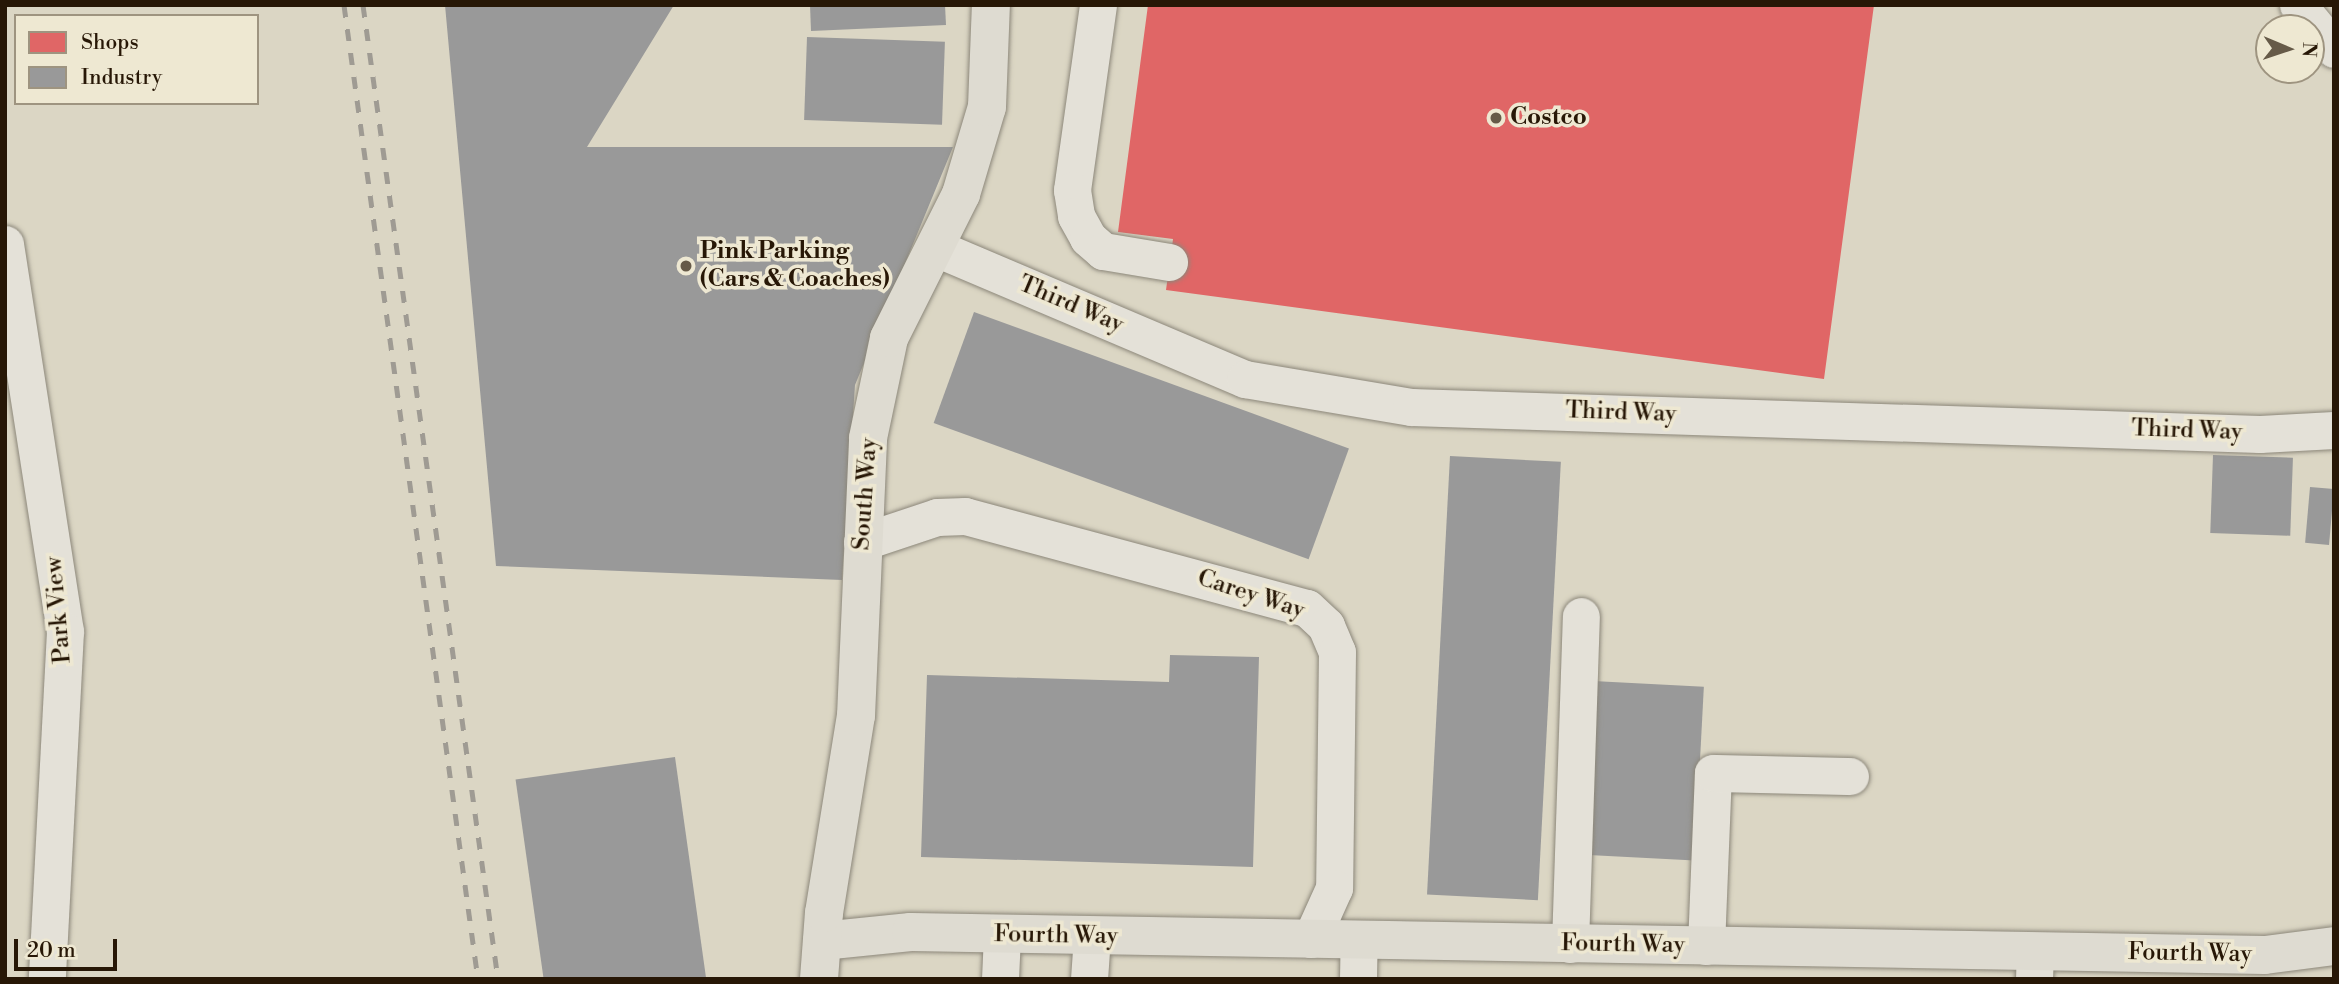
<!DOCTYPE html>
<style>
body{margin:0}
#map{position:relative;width:2339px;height:984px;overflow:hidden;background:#dbd6c4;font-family:"Libre Bodoni",serif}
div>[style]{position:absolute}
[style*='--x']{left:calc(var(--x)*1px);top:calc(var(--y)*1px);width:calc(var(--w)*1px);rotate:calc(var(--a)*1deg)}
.shops>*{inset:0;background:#e06666}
.industry>*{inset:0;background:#999;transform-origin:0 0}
.roads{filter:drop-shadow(0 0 2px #8c877a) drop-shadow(0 0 2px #8c877a)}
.minor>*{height:37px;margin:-18.5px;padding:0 18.5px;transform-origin:18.5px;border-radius:18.5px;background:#e4e1d8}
.major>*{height:38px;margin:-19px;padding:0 19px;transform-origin:19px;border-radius:19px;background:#dedbd1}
.rail>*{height:5px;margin-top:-2.5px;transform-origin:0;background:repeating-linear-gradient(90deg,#9f9b93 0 12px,transparent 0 24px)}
.dots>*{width:19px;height:19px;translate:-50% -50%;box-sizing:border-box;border:4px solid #eee8d2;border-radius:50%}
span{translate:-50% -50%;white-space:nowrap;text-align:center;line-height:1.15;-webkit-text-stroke:7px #eee8d2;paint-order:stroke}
.poi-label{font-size:24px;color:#271706;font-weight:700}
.left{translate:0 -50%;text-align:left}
.street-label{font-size:24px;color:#271706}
.frame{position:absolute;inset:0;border:7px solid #271706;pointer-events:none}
.legend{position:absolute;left:14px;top:14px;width:245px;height:91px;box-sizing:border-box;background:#eee8d2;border:2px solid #9e9480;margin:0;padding:9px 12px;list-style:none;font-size:21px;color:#271706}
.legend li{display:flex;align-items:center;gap:14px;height:35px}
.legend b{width:35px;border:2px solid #9e9480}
.north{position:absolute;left:2255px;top:14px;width:70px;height:70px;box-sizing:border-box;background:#eee8d2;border:2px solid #9e9480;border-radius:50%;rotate:92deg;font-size:19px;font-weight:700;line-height:28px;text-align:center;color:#271706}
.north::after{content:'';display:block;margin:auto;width:24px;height:32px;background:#665a48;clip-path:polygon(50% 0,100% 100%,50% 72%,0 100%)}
.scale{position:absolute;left:14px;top:939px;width:103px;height:32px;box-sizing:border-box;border:4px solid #271706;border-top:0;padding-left:9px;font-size:21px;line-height:24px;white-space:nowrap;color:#271706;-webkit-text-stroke:5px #eee8d2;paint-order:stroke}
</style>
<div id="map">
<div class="shops">
<div style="clip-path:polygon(1148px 5px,1874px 5px,1824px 379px,1166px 290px,1173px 239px,1118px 232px)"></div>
</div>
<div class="industry">
<div style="clip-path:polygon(445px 5px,674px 5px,587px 147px,953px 147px,855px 385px,842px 580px,496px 566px)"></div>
<div style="clip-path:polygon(810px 5px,945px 5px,946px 25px,811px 31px)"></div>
<div style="left:807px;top:37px;width:138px;height:83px;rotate:2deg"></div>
<div style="left:974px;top:312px;width:399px;height:118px;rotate:20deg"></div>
<div style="left:2213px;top:455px;width:80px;height:78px;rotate:2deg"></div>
<div style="left:1450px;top:456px;width:111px;height:439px;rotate:3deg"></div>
<div style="left:2310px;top:487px;width:24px;height:56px;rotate:5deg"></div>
<div style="clip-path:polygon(1170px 655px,1259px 657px,1253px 867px,921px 857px,927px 675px,1169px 682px)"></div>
<div style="left:1593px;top:681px;width:111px;height:174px;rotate:3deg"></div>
<div style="left:675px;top:757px;width:224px;height:161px;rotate:82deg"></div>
</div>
<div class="roads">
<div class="minor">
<div style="--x:1098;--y:5;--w:187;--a:98"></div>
<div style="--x:1072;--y:190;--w:26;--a:81"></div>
<div style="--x:1076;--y:216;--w:25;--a:61"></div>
<div style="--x:1088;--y:238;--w:20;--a:41"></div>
<div style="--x:1103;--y:251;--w:67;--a:9.5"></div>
<div style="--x:2298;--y:5;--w:57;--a:50.7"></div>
<div style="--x:5;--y:244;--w:392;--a:81.2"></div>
<div style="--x:65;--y:631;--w:348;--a:93"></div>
<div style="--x:936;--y:248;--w:336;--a:23"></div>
<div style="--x:1245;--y:379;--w:168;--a:9.6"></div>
<div style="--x:1411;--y:407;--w:849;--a:1.82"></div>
<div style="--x:2260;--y:434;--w:74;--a:-3.1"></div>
<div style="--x:862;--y:542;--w:79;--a:-18.4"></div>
<div style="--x:937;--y:517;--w:28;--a:-2"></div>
<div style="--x:965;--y:516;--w:354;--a:15.1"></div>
<div style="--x:1307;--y:608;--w:26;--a:43"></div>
<div style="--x:1326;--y:626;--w:28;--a:67"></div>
<div style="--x:1337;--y:652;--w:236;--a:90.7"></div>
<div style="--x:1334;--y:888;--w:56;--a:114.3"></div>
<div style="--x:1570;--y:944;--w:328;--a:-88.1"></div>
<div style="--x:1706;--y:946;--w:173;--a:-87.7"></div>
<div style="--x:1713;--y:773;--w:137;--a:1.3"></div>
<div style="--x:1000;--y:979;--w:44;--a:-87.4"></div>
<div style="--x:1089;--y:979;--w:43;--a:-86"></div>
<div style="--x:1358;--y:979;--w:39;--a:-89"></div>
<div style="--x:2034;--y:979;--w:28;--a:-88"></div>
</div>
<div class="major">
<div style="--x:822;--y:941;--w:89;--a:-5.8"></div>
<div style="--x:911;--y:932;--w:1354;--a:0.97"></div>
<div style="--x:2265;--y:955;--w:70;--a:-7.4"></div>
<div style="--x:819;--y:979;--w:66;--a:-85.7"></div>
<div style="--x:824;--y:913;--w:200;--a:-80.8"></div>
<div style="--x:856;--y:716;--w:278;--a:-87.5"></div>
<div style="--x:868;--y:438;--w:102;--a:-78.1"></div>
<div style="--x:889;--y:338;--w:161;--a:-63.4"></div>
<div style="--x:961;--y:194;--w:91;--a:-73.4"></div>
<div style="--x:987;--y:107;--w:102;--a:-87.8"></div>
</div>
</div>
<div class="rail">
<div style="--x:344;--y:5;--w:983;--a:82.17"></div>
<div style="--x:363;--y:5;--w:983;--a:82.11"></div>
</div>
<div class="dots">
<div style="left:1496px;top:118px;background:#665a48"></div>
<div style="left:686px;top:266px;background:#665a48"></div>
</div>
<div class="poi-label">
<span class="left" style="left:1510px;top:118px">Costco</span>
<span class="left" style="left:700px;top:266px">Pink Parking<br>(Cars &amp; Coaches)</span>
</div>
<div class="street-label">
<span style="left:1071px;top:305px;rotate:23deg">Third Way</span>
<span style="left:1621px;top:413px;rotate:2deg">Third Way</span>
<span style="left:2187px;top:431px;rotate:2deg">Third Way</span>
<span style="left:866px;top:494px;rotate:-86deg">South Way</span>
<span style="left:1251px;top:595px;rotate:18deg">Carey Way</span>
<span style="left:59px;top:610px;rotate:-95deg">Park View</span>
<span style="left:1056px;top:936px;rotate:1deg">Fourth Way</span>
<span style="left:1623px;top:945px;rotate:1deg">Fourth Way</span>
<span style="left:2190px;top:954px;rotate:1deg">Fourth Way</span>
</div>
<div class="frame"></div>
<ul class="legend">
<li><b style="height:19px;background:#e06666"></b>Shops</li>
<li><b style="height:19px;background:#999"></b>Industry</li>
</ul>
<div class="north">N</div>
<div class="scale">20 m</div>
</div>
